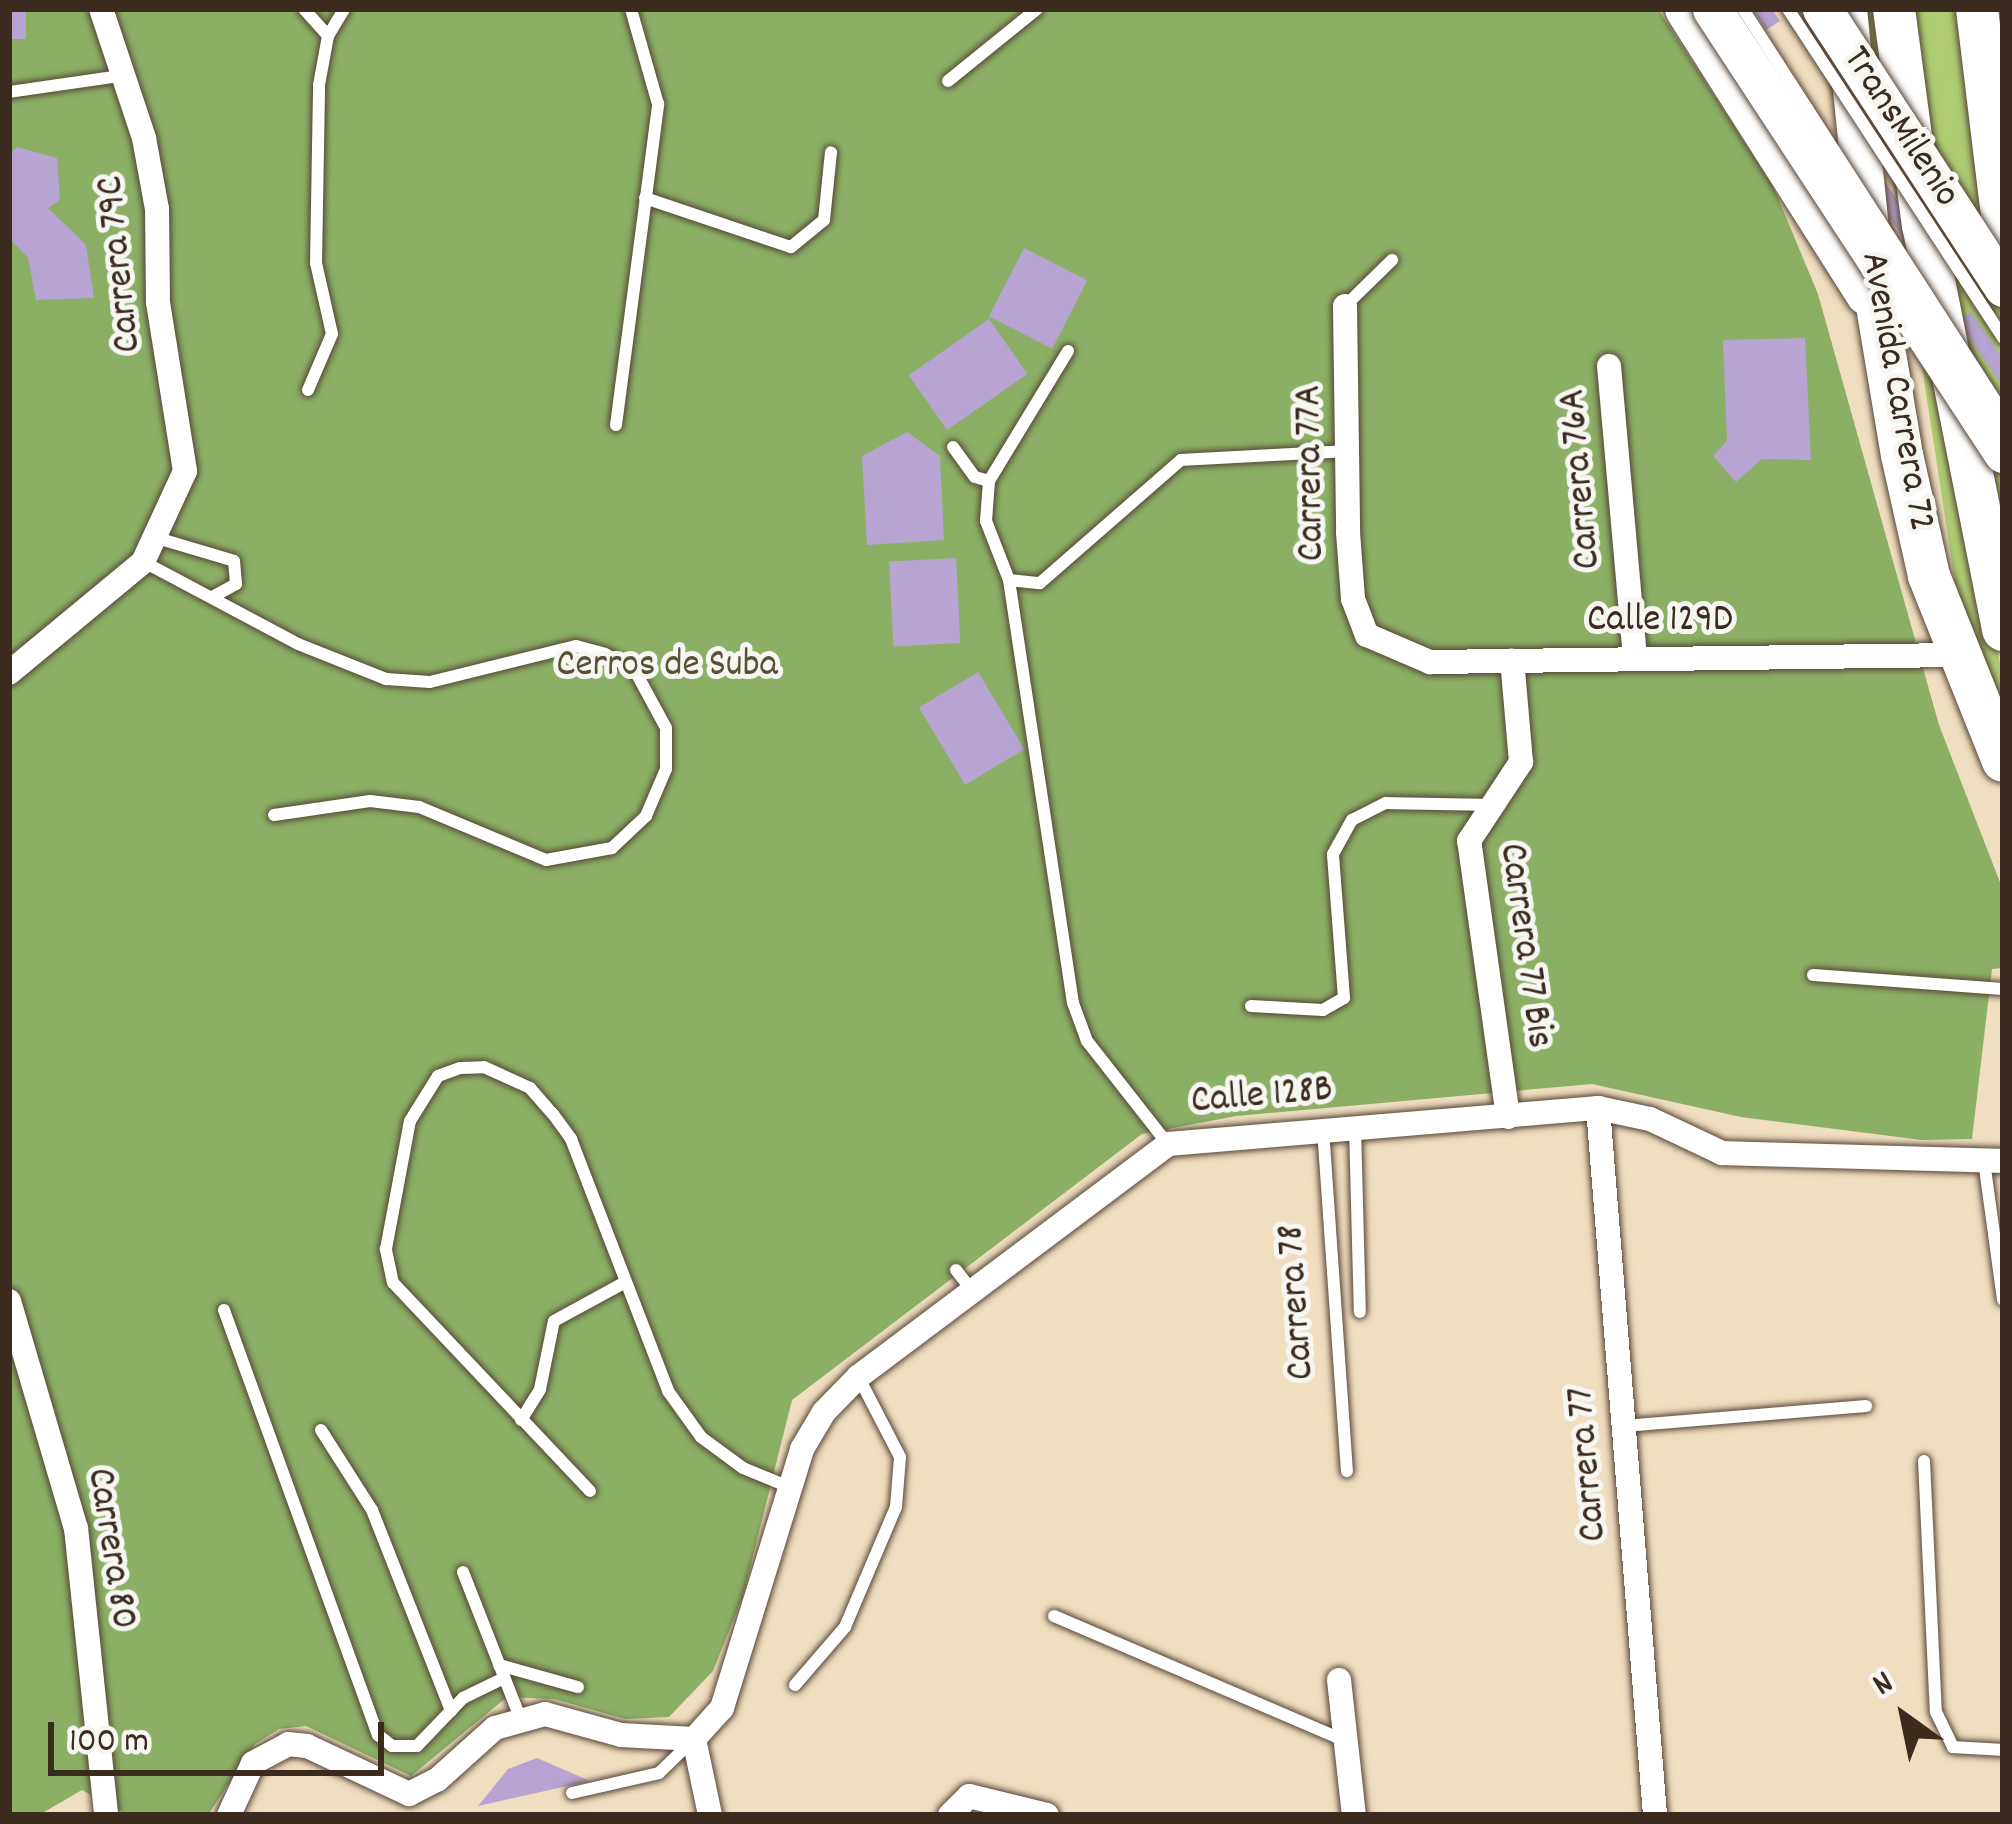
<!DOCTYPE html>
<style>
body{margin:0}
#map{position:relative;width:2012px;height:1824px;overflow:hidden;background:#f0dec0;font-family:Dekko,sans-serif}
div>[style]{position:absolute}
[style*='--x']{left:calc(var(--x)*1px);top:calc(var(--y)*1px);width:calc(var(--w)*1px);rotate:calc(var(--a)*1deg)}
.green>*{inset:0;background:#afcc73}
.forest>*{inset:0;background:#8bb065}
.building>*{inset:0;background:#b7a4d2;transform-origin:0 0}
.roads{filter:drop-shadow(0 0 3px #564536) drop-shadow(0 0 3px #564536)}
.service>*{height:12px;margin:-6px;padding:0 6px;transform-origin:6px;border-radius:6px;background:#fff}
.minor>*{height:24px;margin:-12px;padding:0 12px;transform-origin:12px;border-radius:12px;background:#fff}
.trunk>*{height:42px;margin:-21px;padding:0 21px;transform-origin:21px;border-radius:21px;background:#fff}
.bridges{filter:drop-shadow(0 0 3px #564536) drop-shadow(0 0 3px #564536)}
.service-bridge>*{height:12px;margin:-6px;padding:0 6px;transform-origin:6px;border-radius:6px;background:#fff}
.primary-bridge>*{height:39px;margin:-19.5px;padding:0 19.5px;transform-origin:19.5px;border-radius:19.5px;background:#fff}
span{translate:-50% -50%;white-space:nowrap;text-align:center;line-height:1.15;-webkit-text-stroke:10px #f6f6f2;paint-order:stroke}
.street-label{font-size:39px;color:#3b2a1e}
.park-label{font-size:39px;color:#585233}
.frame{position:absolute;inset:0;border:12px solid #3b2a1e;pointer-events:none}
.north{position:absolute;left:1844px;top:1656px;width:120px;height:120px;-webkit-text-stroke:9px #f6f6f2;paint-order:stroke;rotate:327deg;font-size:33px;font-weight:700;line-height:48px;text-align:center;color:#3b2a1e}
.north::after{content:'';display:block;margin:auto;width:42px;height:54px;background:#3b2a1e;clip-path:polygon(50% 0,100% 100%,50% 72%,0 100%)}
.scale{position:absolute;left:48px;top:1722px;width:336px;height:54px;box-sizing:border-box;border:6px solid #3b2a1e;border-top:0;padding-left:15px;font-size:36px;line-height:42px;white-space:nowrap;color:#3b2a1e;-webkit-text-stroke:9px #f6f6f2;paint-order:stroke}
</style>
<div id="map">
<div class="green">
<div style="clip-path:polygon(1867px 9px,1876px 9px,1969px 533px,2003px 675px,2003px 733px,1955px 582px)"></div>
<div style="clip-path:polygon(1909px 9px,1956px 9px,2003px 307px,2003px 562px)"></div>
</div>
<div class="forest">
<div style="clip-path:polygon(9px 9px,1658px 9px,1773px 186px,1818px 294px,1939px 725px,2003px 890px,2003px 968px,1992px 969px,1972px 1139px,1922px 1140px,1741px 1117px,1592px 1084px,1236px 1116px,1142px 1134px,792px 1400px,743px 1596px,713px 1671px,669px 1717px,625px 1719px,554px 1699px,507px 1697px,411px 1776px,306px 1726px,279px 1729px,255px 1744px,208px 1815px,128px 1815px,82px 1790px,39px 1815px,9px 1815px)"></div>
</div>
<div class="building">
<div style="left:9px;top:9px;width:17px;height:30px"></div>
<div style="clip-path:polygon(1753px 9px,1772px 9px,1780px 21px,1766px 30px)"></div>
<div style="left:1852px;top:133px;width:126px;height:16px;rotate:56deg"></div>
<div style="clip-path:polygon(17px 147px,57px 158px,60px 200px,48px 208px,86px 245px,94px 298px,36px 300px,28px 258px,9px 238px,9px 154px)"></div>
<div style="left:1024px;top:248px;width:71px;height:77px;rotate:27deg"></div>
<div style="clip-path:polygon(1971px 312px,2003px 359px,2003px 387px,1958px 321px)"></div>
<div style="left:989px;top:319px;width:67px;height:98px;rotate:55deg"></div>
<div style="clip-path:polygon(1805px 338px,1811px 460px,1762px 459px,1736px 482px,1713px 456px,1727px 441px,1723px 340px)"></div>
<div style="clip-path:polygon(907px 432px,940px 456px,944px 540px,867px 545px,862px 456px)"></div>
<div style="left:956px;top:558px;width:85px;height:67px;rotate:87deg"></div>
<div style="left:978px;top:672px;width:90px;height:69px;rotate:59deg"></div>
<div style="clip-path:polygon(537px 1758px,590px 1781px,478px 1806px,508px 1769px)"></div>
</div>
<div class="roads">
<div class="service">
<div style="--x:304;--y:9;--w:36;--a:48"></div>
<div style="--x:948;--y:81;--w:114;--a:-39"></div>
<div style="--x:9;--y:92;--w:112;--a:-8.2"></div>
<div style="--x:645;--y:198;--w:154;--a:18.6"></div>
<div style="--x:791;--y:247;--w:43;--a:-39.3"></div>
<div style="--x:824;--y:220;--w:68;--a:-84.1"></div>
<div style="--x:1345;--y:306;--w:66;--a:-44.4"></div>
<div style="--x:1068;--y:351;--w:152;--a:121.3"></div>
<div style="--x:989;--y:481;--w:40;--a:94.3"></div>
<div style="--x:986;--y:521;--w:63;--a:68.7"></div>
<div style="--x:1009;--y:580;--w:31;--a:6"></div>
<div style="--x:1040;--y:583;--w:187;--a:-41.1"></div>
<div style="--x:1181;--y:460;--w:166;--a:-3.1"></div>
<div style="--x:308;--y:390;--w:61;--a:-66.8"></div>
<div style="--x:332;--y:334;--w:73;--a:-102.7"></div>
<div style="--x:316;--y:263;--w:178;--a:-89"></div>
<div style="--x:319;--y:85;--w:50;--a:-79.6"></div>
<div style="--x:328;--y:36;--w:31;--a:-59"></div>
<div style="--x:616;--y:425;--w:324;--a:-82.5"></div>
<div style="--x:658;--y:104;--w:99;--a:-105.9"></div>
<div style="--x:953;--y:447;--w:37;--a:54"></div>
<div style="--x:975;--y:477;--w:15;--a:16"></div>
<div style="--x:157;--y:538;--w:80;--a:16.6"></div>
<div style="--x:234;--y:561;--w:23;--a:85"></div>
<div style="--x:236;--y:584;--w:26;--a:151"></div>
<div style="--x:144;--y:562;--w:174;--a:28"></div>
<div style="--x:298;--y:644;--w:95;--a:21.7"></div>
<div style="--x:386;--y:679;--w:44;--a:3.9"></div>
<div style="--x:430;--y:682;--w:150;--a:-13.9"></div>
<div style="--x:576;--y:646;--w:30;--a:15"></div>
<div style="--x:605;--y:654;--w:33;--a:27"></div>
<div style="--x:634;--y:669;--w:67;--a:61.5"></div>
<div style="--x:666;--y:728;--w:41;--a:90"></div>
<div style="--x:666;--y:769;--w:51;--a:113.1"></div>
<div style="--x:646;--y:816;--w:47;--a:136.7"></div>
<div style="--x:612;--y:848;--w:67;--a:169.7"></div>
<div style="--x:546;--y:860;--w:138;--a:-157.3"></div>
<div style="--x:419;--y:807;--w:49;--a:-173"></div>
<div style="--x:370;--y:801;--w:97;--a:171.7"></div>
<div style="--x:1009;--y:580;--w:428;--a:81.4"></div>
<div style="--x:1073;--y:1003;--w:40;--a:69.8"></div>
<div style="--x:1087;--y:1041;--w:130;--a:51.9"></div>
<div style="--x:1813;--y:975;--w:191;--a:4.2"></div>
<div style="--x:1251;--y:1006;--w:72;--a:3.2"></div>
<div style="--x:1323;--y:1010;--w:24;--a:-30"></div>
<div style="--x:1344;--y:998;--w:144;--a:-94.4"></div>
<div style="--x:1333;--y:854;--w:39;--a:-61"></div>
<div style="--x:1352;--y:820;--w:38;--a:-27"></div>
<div style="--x:1386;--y:803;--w:103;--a:1.1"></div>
<div style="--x:1355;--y:1127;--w:185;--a:88.5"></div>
<div style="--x:1323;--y:1129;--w:343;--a:86"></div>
<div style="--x:1984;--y:1161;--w:140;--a:82.2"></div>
<div style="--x:956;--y:1270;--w:29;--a:52"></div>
<div style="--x:224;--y:1310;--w:452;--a:70.1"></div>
<div style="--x:378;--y:1735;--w:18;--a:38"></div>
<div style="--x:392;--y:1746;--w:25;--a:0"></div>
<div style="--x:417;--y:1746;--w:66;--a:-46.2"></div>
<div style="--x:463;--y:1698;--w:46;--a:-26"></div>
<div style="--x:521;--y:1420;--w:36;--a:-58"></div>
<div style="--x:540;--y:1389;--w:69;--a:-78.4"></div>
<div style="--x:554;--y:1321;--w:77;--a:-28.6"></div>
<div style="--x:1624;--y:1426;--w:243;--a:-4.7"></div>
<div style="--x:321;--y:1430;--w:95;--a:57.5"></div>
<div style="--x:372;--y:1510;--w:216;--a:68.5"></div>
<div style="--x:1924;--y:1461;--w:251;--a:87.3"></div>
<div style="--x:1936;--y:1712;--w:39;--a:64"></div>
<div style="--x:1953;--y:1747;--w:50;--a:3.4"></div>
<div style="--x:590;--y:1491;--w:286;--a:-133.4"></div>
<div style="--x:393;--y:1283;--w:35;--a:-102"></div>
<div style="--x:386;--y:1249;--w:130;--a:-79.4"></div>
<div style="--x:410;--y:1121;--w:53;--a:-58.1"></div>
<div style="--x:438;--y:1076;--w:23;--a:-20"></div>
<div style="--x:460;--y:1068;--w:24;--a:-2"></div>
<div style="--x:484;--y:1067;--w:51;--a:24.5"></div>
<div style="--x:530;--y:1088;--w:35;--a:49"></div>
<div style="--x:553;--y:1114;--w:31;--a:54"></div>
<div style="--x:571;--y:1139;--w:270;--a:68.9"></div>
<div style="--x:668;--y:1391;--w:57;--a:54.3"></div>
<div style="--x:701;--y:1437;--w:52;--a:36.4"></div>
<div style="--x:743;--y:1468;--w:50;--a:22.4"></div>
<div style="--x:463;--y:1572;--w:159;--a:68.6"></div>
<div style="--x:1054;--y:1616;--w:317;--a:23.2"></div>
<div style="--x:499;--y:1665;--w:82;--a:15.6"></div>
<div style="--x:795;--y:1685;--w:77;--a:-49.2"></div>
<div style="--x:845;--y:1627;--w:130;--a:-67"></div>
<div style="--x:896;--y:1507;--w:50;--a:-85.4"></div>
<div style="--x:900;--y:1457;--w:89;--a:-117.4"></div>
<div style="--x:572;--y:1793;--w:89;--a:-12.9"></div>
<div style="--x:659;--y:1773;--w:47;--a:-44.1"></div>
</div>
<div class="minor">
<div style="--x:1345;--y:306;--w:226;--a:89.2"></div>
<div style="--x:1348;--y:532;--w:67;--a:85.7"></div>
<div style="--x:1353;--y:599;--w:39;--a:69"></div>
<div style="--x:1367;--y:635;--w:69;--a:23.2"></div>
<div style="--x:1430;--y:662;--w:528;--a:-0.76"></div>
<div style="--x:1609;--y:366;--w:292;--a:84.9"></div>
<div style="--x:9;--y:673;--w:174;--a:-39.6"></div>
<div style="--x:143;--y:562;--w:100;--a:-65.2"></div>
<div style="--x:185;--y:471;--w:171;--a:-99.1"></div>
<div style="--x:158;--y:302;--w:93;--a:-90.6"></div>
<div style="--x:157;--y:209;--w:72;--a:-100.4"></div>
<div style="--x:144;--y:138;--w:136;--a:-108.4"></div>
<div style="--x:1598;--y:1108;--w:709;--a:85.39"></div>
<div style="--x:1508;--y:1117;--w:279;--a:-98"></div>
<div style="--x:1469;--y:841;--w:95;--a:-56.6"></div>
<div style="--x:1521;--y:762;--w:102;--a:-95"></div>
<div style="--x:9;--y:1301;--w:237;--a:73.6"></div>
<div style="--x:76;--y:1528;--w:289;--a:84"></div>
<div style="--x:1339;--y:1680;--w:136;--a:83.7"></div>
<div style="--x:694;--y:1739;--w:78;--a:78.1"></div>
<div style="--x:229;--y:1815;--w:57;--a:-65.2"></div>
<div style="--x:253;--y:1763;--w:40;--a:-28"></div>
<div style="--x:288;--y:1744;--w:19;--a:6"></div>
<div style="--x:307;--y:1746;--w:113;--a:25.2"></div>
<div style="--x:409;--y:1794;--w:31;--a:-27"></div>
<div style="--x:437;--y:1780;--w:78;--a:-41.9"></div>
<div style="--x:495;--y:1728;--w:52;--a:-15.6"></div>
<div style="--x:545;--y:1714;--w:79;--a:15.4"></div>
<div style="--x:621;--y:1735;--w:73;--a:3.1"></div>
<div style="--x:694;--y:1739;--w:42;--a:-47.9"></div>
<div style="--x:722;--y:1708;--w:271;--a:-72.8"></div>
<div style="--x:802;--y:1449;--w:43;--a:-59.3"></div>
<div style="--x:824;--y:1412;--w:49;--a:-45.8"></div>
<div style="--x:858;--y:1377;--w:388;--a:-36.9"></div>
<div style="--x:1168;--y:1144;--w:432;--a:-4.8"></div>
<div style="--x:1598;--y:1108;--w:53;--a:11.9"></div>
<div style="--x:1650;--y:1119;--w:80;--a:25.3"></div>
<div style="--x:1722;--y:1153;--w:281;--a:1.6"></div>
<div style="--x:950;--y:1815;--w:27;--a:-45"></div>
<div style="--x:969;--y:1796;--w:80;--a:13.7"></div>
</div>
<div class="trunk">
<div style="--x:1686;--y:9;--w:338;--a:57.6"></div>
<div style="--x:1846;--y:9;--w:280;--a:84.3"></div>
<div style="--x:1874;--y:288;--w:169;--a:80.5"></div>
<div style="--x:1902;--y:455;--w:124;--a:77.4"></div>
<div style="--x:1929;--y:576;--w:199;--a:68.2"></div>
<div style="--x:1894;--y:9;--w:218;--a:82.4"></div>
<div style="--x:1923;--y:225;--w:413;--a:78.8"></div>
<div style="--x:1977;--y:9;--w:216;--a:83.1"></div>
</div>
</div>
<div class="bridges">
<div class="service-bridge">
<div style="--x:1743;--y:9;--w:480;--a:57.2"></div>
<div style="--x:1788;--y:9;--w:393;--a:56.8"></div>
</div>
<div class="primary-bridge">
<div style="--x:1712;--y:9;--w:531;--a:56.76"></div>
<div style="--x:1822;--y:9;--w:332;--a:56.9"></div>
</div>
</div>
<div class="street-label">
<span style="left:1899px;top:128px;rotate:57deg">TransMilenio</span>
<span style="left:122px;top:264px;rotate:-96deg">Carrera 79C</span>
<span style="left:1895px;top:392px;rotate:80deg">Avenida Carrera 72</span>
<span style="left:1313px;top:473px;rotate:-91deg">Carrera 77A</span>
<span style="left:1583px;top:479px;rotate:-95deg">Carrera 76A</span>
<span style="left:1660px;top:622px">Calle 129D</span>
<span style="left:1523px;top:946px;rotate:82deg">Carrera 77 Bis</span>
<span style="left:1262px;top:1098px;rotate:-5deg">Calle 128B</span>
<span style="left:1299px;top:1302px;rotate:-94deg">Carrera 78</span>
<span style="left:1590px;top:1464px;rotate:-95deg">Carrera 77</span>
<span style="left:109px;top:1549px;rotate:81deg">Carrera 80</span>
</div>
<div class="park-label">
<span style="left:667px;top:667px">Cerros de Suba</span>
</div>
<div class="frame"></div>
<div class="north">N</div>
<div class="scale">100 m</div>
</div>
